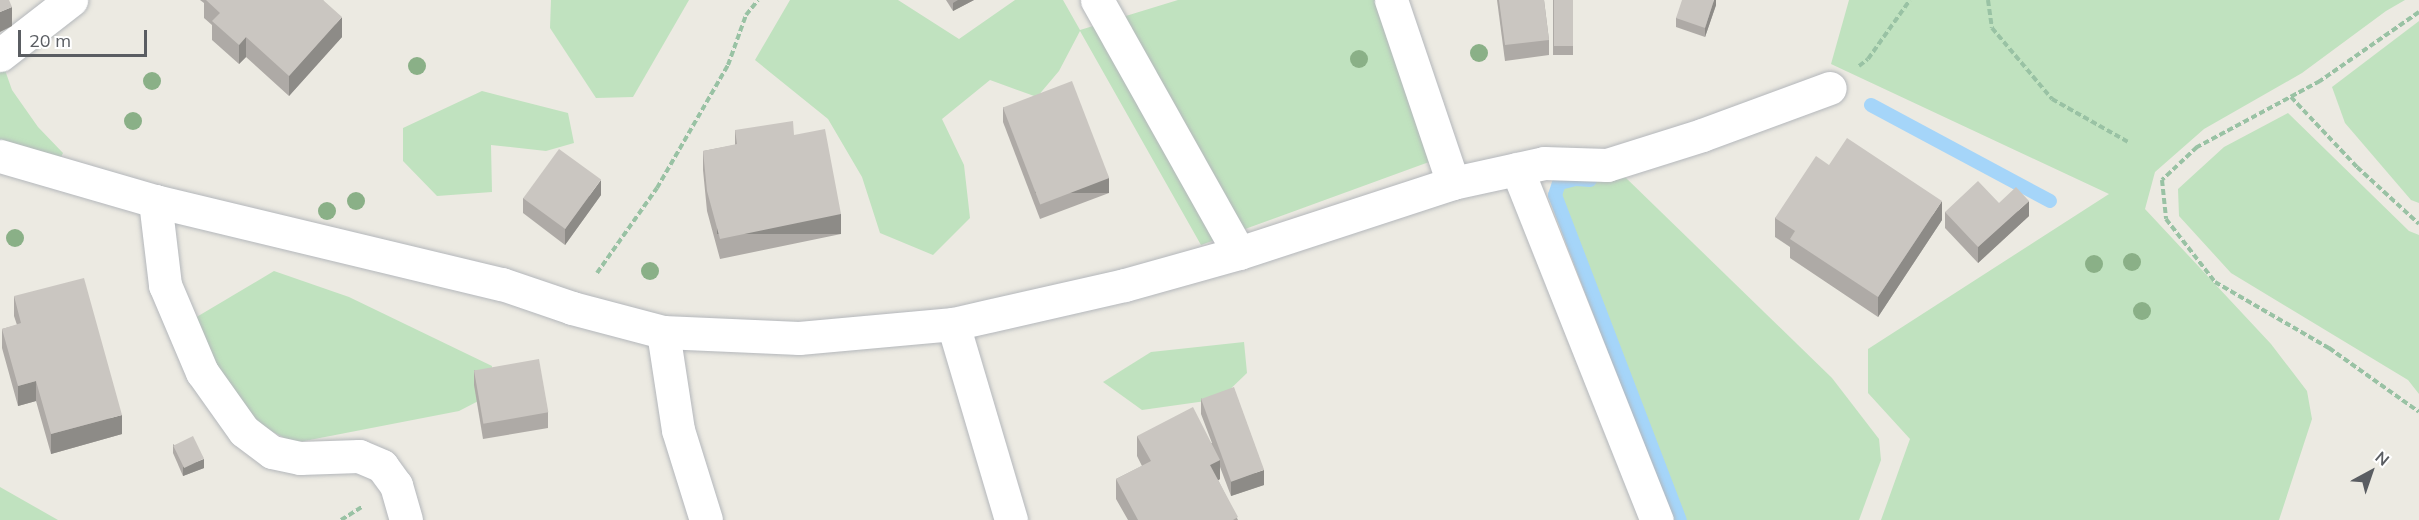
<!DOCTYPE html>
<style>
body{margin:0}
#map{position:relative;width:2419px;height:520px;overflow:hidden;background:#eceae2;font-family:Mulish,sans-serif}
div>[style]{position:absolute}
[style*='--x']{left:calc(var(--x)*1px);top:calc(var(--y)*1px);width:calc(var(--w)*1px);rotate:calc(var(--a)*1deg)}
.green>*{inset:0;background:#c0e2bf}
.stream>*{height:14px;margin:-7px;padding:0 7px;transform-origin:7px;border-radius:7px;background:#a5d5f9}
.path>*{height:4px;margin-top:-2px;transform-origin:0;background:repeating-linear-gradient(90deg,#99c2a4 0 6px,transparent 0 9px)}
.roads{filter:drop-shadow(0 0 2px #b4b7bb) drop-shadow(0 0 2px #b4b7bb)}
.minor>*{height:33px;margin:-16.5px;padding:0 16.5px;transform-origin:16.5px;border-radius:16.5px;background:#fff}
.trees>*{width:18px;height:18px;margin:-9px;border-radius:50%;background:#8ab087}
.wall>*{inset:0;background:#aeaaa6;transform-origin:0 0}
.shaded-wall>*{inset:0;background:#8d8b87;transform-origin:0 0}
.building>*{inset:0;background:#cac6c1;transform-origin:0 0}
span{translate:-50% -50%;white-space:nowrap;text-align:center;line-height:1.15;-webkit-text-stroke:4.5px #fff;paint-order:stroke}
.north{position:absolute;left:2341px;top:442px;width:60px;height:60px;-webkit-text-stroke:4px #fff;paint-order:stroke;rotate:40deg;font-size:16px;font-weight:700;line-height:24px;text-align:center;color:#5a5d62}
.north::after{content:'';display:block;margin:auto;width:21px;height:27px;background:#5a5d62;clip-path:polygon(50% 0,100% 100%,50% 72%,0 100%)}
.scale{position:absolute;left:18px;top:30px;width:129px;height:27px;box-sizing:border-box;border:3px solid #5a5d62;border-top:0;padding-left:8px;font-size:18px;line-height:21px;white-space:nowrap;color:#5a5d62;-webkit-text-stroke:4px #fff;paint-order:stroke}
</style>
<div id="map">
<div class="green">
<div style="clip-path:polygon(551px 0,689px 0,633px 97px,596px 98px,550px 28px)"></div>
<div style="clip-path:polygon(790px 0,898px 0,959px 39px,1015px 0,1063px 0,1080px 30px,1178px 0,1375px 0,1429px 162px,1201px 245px,1080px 31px,1059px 71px,1037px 97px,990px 80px,942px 119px,964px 165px,970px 218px,933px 255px,880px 233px,862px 177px,828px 119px,755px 60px)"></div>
<div style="clip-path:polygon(1849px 0,2405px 0,2386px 11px,2302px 73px,2204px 129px,2155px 172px,2145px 209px,2271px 344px,2307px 391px,2312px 419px,2279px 520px,1881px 520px,1910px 439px,1868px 393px,1868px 349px,2109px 194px,1831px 64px)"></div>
<div style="clip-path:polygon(2419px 21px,2419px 203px,2411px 200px,2345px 123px,2332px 87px)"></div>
<div style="clip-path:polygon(0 56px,12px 90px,38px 127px,63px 153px,54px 171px,0 151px)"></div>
<div style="clip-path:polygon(482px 91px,568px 113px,574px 143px,546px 151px,491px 145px,492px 192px,437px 196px,403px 161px,403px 128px)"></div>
<div style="clip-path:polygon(2288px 113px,2409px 231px,2419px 235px,2419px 394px,2408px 380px,2231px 273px,2179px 216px,2178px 189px,2224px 147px)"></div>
<div style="clip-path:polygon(1624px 176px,1832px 378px,1879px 439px,1881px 460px,1859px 520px,1681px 520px,1555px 195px,1559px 183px,1576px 179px)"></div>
<div style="clip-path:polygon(274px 271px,349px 297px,492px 366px,490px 395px,459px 411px,294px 443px,195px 391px,178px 328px)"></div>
<div style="clip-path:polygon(1244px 342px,1247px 373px,1220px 399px,1142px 410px,1103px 382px,1151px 352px)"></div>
<div style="clip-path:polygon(0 487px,58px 520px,0 520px)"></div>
</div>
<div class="stream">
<div style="--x:1871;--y:105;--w:203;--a:28.2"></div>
<div style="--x:1590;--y:180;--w:14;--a:-176"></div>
<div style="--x:1576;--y:179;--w:17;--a:167"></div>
<div style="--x:1559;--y:183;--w:13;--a:108"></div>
<div style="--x:1555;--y:195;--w:348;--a:69"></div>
</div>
<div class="path">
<div style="--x:1988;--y:0;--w:28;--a:82"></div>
<div style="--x:1992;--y:28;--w:93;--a:49.8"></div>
<div style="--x:2052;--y:99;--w:87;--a:29.5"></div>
<div style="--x:2419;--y:12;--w:121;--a:145.1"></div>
<div style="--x:2320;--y:81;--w:140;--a:151.8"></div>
<div style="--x:2197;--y:147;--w:48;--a:136.7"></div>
<div style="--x:2162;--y:180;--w:39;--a:84"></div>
<div style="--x:2166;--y:219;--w:80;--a:52.1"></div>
<div style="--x:2215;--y:282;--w:132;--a:30.1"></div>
<div style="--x:2329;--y:348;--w:110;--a:35.4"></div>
<div style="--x:1859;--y:66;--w:11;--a:-38"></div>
<div style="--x:1868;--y:59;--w:72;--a:-54.6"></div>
<div style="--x:2291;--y:97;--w:96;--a:46.7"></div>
<div style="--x:2357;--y:167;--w:84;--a:42.6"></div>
<div style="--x:597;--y:273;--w:104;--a:-54.8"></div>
<div style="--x:657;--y:188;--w:142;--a:-60"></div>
<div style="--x:728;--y:65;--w:53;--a:-70.2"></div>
<div style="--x:746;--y:15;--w:19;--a:-51"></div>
<div style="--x:341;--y:520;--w:26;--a:-32"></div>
</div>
<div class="roads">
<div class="minor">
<div style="--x:1097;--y:0;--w:290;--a:60.7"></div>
<div style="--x:1391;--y:0;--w:193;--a:71.3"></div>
<div style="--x:0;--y:55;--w:90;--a:-37.8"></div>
<div style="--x:0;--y:156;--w:161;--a:16.2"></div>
<div style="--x:155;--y:201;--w:357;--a:13.5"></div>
<div style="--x:502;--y:284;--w:74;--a:18.9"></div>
<div style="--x:572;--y:308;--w:94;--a:14.8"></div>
<div style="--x:663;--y:332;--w:136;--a:2.5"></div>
<div style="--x:799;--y:338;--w:155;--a:-5.2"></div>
<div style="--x:953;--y:324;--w:176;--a:-12.8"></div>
<div style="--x:1125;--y:285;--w:118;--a:-15.7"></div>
<div style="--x:1239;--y:253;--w:225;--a:-18.1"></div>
<div style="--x:1453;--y:183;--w:93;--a:-12.4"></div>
<div style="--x:1544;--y:163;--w:63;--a:1.8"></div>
<div style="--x:1607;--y:165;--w:100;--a:-17.5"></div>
<div style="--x:1702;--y:135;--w:136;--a:-20.2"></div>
<div style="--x:1517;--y:169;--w:378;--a:68.3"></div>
<div style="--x:155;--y:201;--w:85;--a:83.2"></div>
<div style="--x:165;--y:285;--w:95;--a:67"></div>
<div style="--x:202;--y:372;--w:72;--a:54.6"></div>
<div style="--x:244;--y:431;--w:35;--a:37"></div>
<div style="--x:272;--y:452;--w:29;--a:12"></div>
<div style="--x:300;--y:458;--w:59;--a:-1.9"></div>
<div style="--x:359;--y:456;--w:25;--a:23"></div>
<div style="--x:382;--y:466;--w:24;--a:54"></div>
<div style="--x:396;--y:485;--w:36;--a:74"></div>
<div style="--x:953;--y:324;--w:204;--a:73.5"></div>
<div style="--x:663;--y:332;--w:99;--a:81.3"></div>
<div style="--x:678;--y:430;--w:94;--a:72.7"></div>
</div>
</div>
<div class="trees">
<div style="left:1479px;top:53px"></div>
<div style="left:1359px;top:59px"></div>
<div style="left:417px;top:66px"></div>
<div style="left:152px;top:81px"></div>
<div style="left:133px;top:121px"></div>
<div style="left:356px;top:201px"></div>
<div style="left:327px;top:211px"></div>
<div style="left:15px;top:238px"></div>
<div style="left:2132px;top:262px"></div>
<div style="left:2094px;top:264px"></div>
<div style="left:650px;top:271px"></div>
<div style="left:2142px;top:311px"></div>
</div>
<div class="wall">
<div style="clip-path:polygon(200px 0,323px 0,342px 37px,289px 96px,246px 57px,239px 64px,212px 40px,212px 25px,204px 18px,204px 3px)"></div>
<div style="clip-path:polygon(946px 0,974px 0,953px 11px)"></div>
<div style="clip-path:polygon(1497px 0,1544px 0,1549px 40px,1549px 55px,1505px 61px)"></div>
<div style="left:1553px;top:0;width:20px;height:55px"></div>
<div style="clip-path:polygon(1716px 0,1716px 5px,1705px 37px,1676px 27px,1676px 18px)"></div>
<div style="clip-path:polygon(1003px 107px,1109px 193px,1040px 219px,1003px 122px)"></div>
<div style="clip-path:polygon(735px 130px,794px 135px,841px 234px,720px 259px,707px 211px,703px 170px,703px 151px,735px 145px)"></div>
<div style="clip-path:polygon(1829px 165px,1942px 220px,1878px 317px,1790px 258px,1790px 247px,1775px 237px,1775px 218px)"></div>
<div style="clip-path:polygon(601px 195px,565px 245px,523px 213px,523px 198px)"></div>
<div style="clip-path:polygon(1999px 203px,2029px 216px,1978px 263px,1945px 228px,1945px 212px)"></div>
<div style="clip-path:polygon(14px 296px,122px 434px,51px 454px,36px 401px,18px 406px,2px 348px,2px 329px,17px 325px,14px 316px)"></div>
<div style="clip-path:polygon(474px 370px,548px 412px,548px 428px,483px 439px,474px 385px)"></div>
<div style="clip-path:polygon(1201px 398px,1264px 485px,1231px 496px,1220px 467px,1220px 479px,1218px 480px,1238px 520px,1128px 520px,1116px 499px,1116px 479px,1142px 466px,1137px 456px,1137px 436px,1212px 443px,1201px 414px)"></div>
<div style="clip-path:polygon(173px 444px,204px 468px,183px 476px,173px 453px)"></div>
</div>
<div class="shaded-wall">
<div style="clip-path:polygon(958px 0,974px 0,953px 11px,953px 3px)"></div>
<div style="clip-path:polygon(1714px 0,1716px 0,1716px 5px,1705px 37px,1705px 28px)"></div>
<div style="clip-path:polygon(12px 7px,12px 26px,0 32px,0 12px)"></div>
<div style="clip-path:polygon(342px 17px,342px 37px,289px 96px,289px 76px)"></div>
<div style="clip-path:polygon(246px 37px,246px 57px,239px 64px,239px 45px)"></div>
<div style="left:1109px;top:178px;width:15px;height:74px;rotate:90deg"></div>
<div style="clip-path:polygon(601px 180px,601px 195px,565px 245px,565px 229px)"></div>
<div style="clip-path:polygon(1942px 201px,1942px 220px,1878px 317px,1878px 297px)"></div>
<div style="clip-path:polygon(2029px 201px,2029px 216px,1978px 263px,1978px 247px)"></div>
<div style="left:841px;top:214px;width:20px;height:124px;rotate:90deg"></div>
<div style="clip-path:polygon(36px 381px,36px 401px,18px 406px,18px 386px)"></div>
<div style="clip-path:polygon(122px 415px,122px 434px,51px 454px,51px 434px)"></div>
<div style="clip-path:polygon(204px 459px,204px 468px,183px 476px,183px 467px)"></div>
<div style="clip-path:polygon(1220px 460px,1220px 479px,1210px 485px,1210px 465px)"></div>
<div style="clip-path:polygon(1264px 470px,1264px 485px,1231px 496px,1231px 481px)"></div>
</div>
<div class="building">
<div style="clip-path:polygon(0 0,9px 0,12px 7px,0 12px)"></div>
<div style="clip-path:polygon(206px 0,323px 0,342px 17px,289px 76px,246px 37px,239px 45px,212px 21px,220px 13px)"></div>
<div style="clip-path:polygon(1499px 0,1544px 0,1549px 40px,1505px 45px)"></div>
<div style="left:1554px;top:0;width:19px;height:46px"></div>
<div style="clip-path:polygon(1682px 0,1714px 0,1705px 28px,1676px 18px)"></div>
<div style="left:1072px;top:81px;width:104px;height:74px;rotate:69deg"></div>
<div style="clip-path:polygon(793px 121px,794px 135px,825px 129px,841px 214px,720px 239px,707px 191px,703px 151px,737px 144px,735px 130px)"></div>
<div style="clip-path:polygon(1847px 138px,1942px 201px,1878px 297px,1790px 239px,1795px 231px,1775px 218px,1816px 156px,1829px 165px)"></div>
<div style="left:559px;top:149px;width:52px;height:61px;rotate:36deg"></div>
<div style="clip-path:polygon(1978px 181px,1999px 203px,2016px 187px,2029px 201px,1978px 247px,1945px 212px)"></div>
<div style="clip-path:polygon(84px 278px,122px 415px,51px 434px,36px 381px,18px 386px,2px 329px,21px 323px,14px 296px)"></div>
<div style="left:539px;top:359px;width:54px;height:66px;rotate:80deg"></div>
<div style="left:1234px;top:387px;width:88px;height:35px;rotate:70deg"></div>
<div style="clip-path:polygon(1193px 407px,1220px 460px,1210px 465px,1238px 517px,1233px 520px,1138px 520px,1116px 479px,1151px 461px,1137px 436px)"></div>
<div style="left:193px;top:436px;width:25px;height:22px;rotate:64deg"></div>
</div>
<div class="north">N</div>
<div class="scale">20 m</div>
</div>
